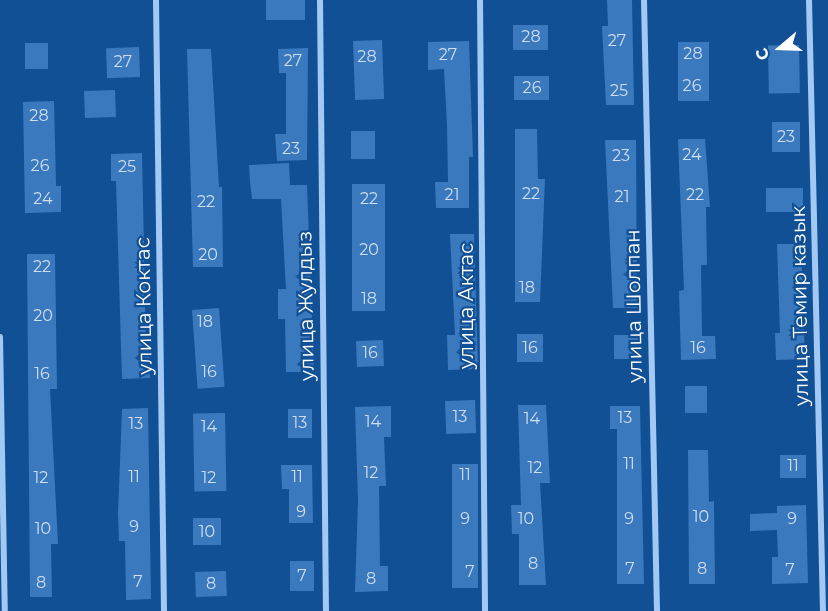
<!DOCTYPE html>
<meta charset="utf-8">
<style>
body{margin:0}
#map{position:relative;width:828px;height:611px;overflow:hidden;background:#125096;font-family:Montserrat,sans-serif}
div>[style]{position:absolute}
[style*='--x']{left:calc(var(--x)*1px);top:calc(var(--y)*1px);width:calc(var(--w)*1px);rotate:calc(var(--a)*1deg)}
.building>*{inset:0;background:#3b79be;transform-origin:0 0}
.street>*{height:6px;margin:-3px;padding:0 3px;transform-origin:3px;border-radius:3px;background:#a2c9f3}
span{translate:-50% -50%;white-space:nowrap;text-align:center;line-height:1.15;-webkit-text-stroke:4.5px #125096;paint-order:stroke}
.number-label{font-size:16px;color:#cedeef}
.number-label span{-webkit-text-stroke-width:0}
.street-label{font-size:20px;color:#fff}
.north{position:absolute;left:750px;top:18px;width:60px;height:60px;-webkit-text-stroke:4px #125096;paint-order:stroke;rotate:251deg;font-size:16px;font-weight:700;line-height:24px;text-align:center;color:#fff}
.north::after{content:'';display:block;margin:auto;width:21px;height:27px;background:#fff;clip-path:polygon(50% 0,100% 100%,50% 72%,0 100%)}
</style>
<div id="map">
<div class="building">
<div style="left:266px;top:0;width:39px;height:20px"></div>
<div style="clip-path:polygon(607px 0,632px 0,634px 105px,606px 105px,602px 26px,608px 26px)"></div>
<div style="left:513px;top:25px;width:35px;height:25px"></div>
<div style="left:382px;top:40px;width:59px;height:29px;rotate:88deg"></div>
<div style="clip-path:polygon(469px 41px,473px 157px,469px 157px,469px 208px,436px 208px,435px 182px,448px 182px,447px 124px,444px 69px,428px 70px,428px 42px)"></div>
<div style="left:678px;top:42px;width:31px;height:59px"></div>
<div style="left:48px;top:43px;width:26px;height:23px;rotate:90deg"></div>
<div style="left:799px;top:45px;width:48px;height:31px;rotate:89deg"></div>
<div style="left:139px;top:47px;width:30px;height:33px;rotate:88deg"></div>
<div style="clip-path:polygon(308px 48px,307px 160px,277px 161px,275px 134px,286px 134px,286px 73px,279px 73px,278px 49px)"></div>
<div style="clip-path:polygon(187px 49px,211px 49px,219px 187px,222px 187px,223px 267px,193px 267px)"></div>
<div style="left:549px;top:76px;width:24px;height:35px;rotate:90deg"></div>
<div style="left:115px;top:90px;width:27px;height:31px;rotate:88deg"></div>
<div style="clip-path:polygon(54px 101px,56px 186px,61px 186px,61px 212px,25px 213px,23px 102px)"></div>
<div style="left:772px;top:122px;width:28px;height:30px"></div>
<div style="clip-path:polygon(515px 129px,537px 129px,538px 179px,545px 179px,540px 302px,515px 302px)"></div>
<div style="left:351px;top:131px;width:24px;height:28px"></div>
<div style="clip-path:polygon(678px 139px,705px 139px,710px 207px,706px 207px,707px 265px,701px 265px,702px 336px,715px 336px,716px 359px,681px 360px,679px 291px,684px 290px)"></div>
<div style="clip-path:polygon(605px 140px,636px 140px,637px 308px,613px 308px)"></div>
<div style="clip-path:polygon(142px 153px,146px 349px,149px 349px,150px 378px,122px 379px,116px 181px,111px 181px,111px 154px)"></div>
<div style="clip-path:polygon(289px 163px,290px 185px,307px 185px,314px 372px,286px 372px,285px 319px,278px 319px,278px 289px,286px 289px,281px 199px,252px 199px,250px 182px,249px 165px)"></div>
<div style="left:385px;top:184px;width:127px;height:33px;rotate:90deg"></div>
<div style="left:766px;top:188px;width:37px;height:24px"></div>
<div style="clip-path:polygon(450px 234px,474px 234px,478px 369px,448px 370px,447px 335px,455px 335px)"></div>
<div style="clip-path:polygon(777px 244px,801px 244px,805px 359px,776px 360px,775px 333px,780px 333px)"></div>
<div style="clip-path:polygon(27px 254px,55px 254px,57px 389px,50px 389px,58px 544px,51px 544px,52px 597px,30px 597px)"></div>
<div style="left:219px;top:308px;width:79px;height:27px;rotate:86deg"></div>
<div style="left:517px;top:334px;width:26px;height:28px"></div>
<div style="left:638px;top:335px;width:24px;height:24px;rotate:90deg"></div>
<div style="left:383px;top:340px;width:26px;height:27px;rotate:88deg"></div>
<div style="left:685px;top:386px;width:22px;height:27px"></div>
<div style="left:475px;top:400px;width:33px;height:30px;rotate:88deg"></div>
<div style="clip-path:polygon(518px 405px,546px 405px,550px 483px,540px 483px,546px 585px,519px 585px,519px 534px,512px 534px,511px 505px,521px 505px)"></div>
<div style="clip-path:polygon(391px 406px,391px 437px,384px 437px,386px 486px,379px 486px,380px 566px,388px 566px,388px 591px,355px 592px,358px 501px,355px 407px)"></div>
<div style="clip-path:polygon(610px 406px,640px 406px,644px 584px,617px 584px,617px 429px,610px 429px)"></div>
<div style="clip-path:polygon(148px 408px,151px 599px,126px 600px,125px 541px,119px 541px,118px 514px,122px 409px)"></div>
<div style="left:288px;top:409px;width:24px;height:29px"></div>
<div style="left:225px;top:413px;width:78px;height:32px;rotate:89deg"></div>
<div style="clip-path:polygon(688px 450px,708px 450px,709px 502px,714px 501px,715px 584px,689px 584px)"></div>
<div style="left:780px;top:455px;width:26px;height:23px"></div>
<div style="left:452px;top:464px;width:26px;height:124px"></div>
<div style="clip-path:polygon(281px 465px,312px 465px,313px 523px,289px 523px,289px 489px,282px 489px)"></div>
<div style="clip-path:polygon(806px 505px,808px 583px,772px 584px,772px 557px,778px 557px,777px 530px,750px 531px,750px 514px,777px 513px,777px 506px)"></div>
<div style="left:221px;top:518px;width:27px;height:28px;rotate:90deg"></div>
<div style="left:290px;top:561px;width:24px;height:30px"></div>
<div style="left:226px;top:571px;width:25px;height:31px;rotate:88deg"></div>
</div>
<div class="street">
<div style="--x:156;--y:0;--w:611;--a:89.25"></div>
<div style="--x:320;--y:0;--w:611;--a:89.44"></div>
<div style="--x:480;--y:0;--w:611;--a:89.53"></div>
<div style="--x:644;--y:0;--w:611;--a:88.78"></div>
<div style="--x:809;--y:0;--w:611;--a:88.69"></div>
<div style="--x:0;--y:337;--w:274;--a:89"></div>
</div>
<div class="number-label">
<span style="left:531px;top:37px">28</span>
<span style="left:617px;top:41px">27</span>
<span style="left:693px;top:54px">28</span>
<span style="left:448px;top:55px">27</span>
<span style="left:367px;top:57px">28</span>
<span style="left:293px;top:61px">27</span>
<span style="left:123px;top:62px">27</span>
<span style="left:692px;top:86px">26</span>
<span style="left:532px;top:88px">26</span>
<span style="left:619px;top:91px">25</span>
<span style="left:39px;top:116px">28</span>
<span style="left:786px;top:137px">23</span>
<span style="left:291px;top:149px">23</span>
<span style="left:692px;top:155px">24</span>
<span style="left:621px;top:156px">23</span>
<span style="left:40px;top:166px">26</span>
<span style="left:127px;top:167px">25</span>
<span style="left:531px;top:194px">22</span>
<span style="left:452px;top:195px">21</span>
<span style="left:695px;top:195px">22</span>
<span style="left:622px;top:197px">21</span>
<span style="left:43px;top:199px">24</span>
<span style="left:369px;top:199px">22</span>
<span style="left:206px;top:202px">22</span>
<span style="left:369px;top:250px">20</span>
<span style="left:208px;top:255px">20</span>
<span style="left:42px;top:267px">22</span>
<span style="left:527px;top:288px">18</span>
<span style="left:369px;top:299px">18</span>
<span style="left:43px;top:316px">20</span>
<span style="left:205px;top:322px">18</span>
<span style="left:530px;top:348px">16</span>
<span style="left:698px;top:348px">16</span>
<span style="left:370px;top:353px">16</span>
<span style="left:209px;top:372px">16</span>
<span style="left:42px;top:374px">16</span>
<span style="left:460px;top:417px">13</span>
<span style="left:625px;top:418px">13</span>
<span style="left:532px;top:419px">14</span>
<span style="left:373px;top:422px">14</span>
<span style="left:300px;top:423px">13</span>
<span style="left:136px;top:424px">13</span>
<span style="left:209px;top:427px">14</span>
<span style="left:629px;top:464px">11</span>
<span style="left:793px;top:466px">11</span>
<span style="left:535px;top:468px">12</span>
<span style="left:371px;top:473px">12</span>
<span style="left:465px;top:475px">11</span>
<span style="left:134px;top:477px">11</span>
<span style="left:297px;top:477px">11</span>
<span style="left:41px;top:478px">12</span>
<span style="left:209px;top:478px">12</span>
<span style="left:301px;top:512px">9</span>
<span style="left:701px;top:517px">10</span>
<span style="left:465px;top:519px">9</span>
<span style="left:526px;top:519px">10</span>
<span style="left:629px;top:519px">9</span>
<span style="left:792px;top:519px">9</span>
<span style="left:134px;top:527px">9</span>
<span style="left:43px;top:529px">10</span>
<span style="left:207px;top:532px">10</span>
<span style="left:533px;top:564px">8</span>
<span style="left:630px;top:569px">7</span>
<span style="left:702px;top:569px">8</span>
<span style="left:790px;top:570px">7</span>
<span style="left:470px;top:572px">7</span>
<span style="left:302px;top:576px">7</span>
<span style="left:371px;top:579px">8</span>
<span style="left:138px;top:582px">7</span>
<span style="left:41px;top:583px">8</span>
<span style="left:211px;top:584px">8</span>
</div>
<div class="street-label">
<span style="left:144px;top:306px;rotate:-91deg">улица Коктас</span>
<span style="left:306px;top:306px;rotate:-91deg">улица Жулдыз</span>
<span style="left:466px;top:306px;rotate:-90deg">улица Актас</span>
<span style="left:634px;top:306px;rotate:-91deg">улица Шолпан</span>
<span style="left:800px;top:306px;rotate:-91deg">улица Темир казык</span>
</div>
<div class="north">С</div>
</div>
